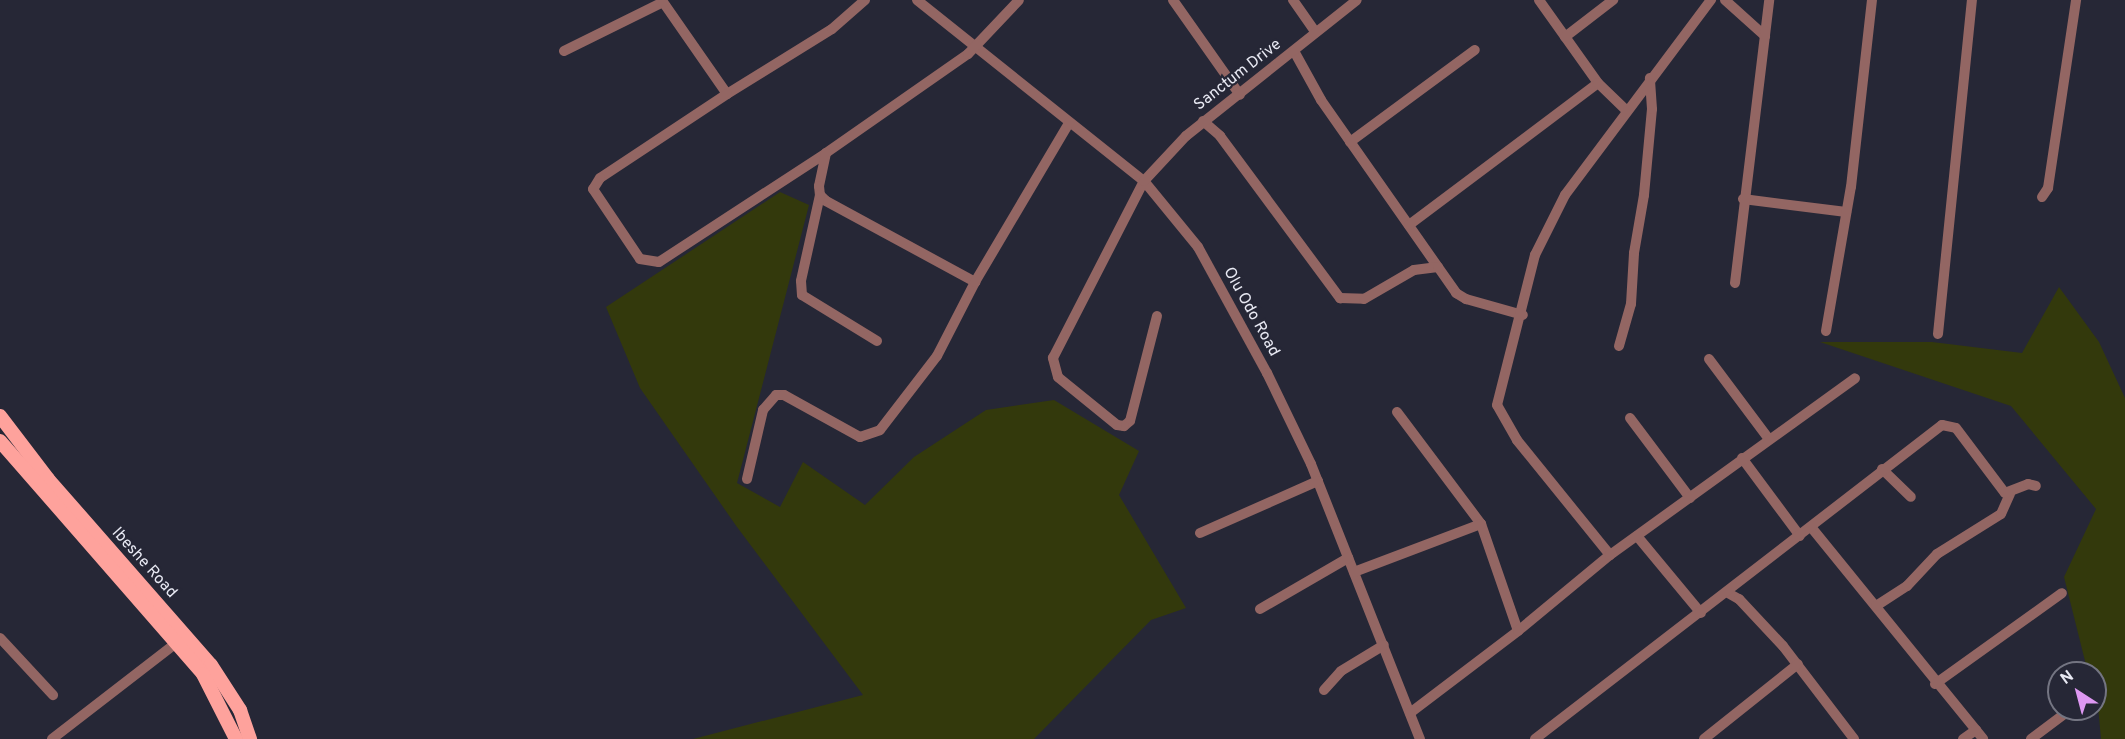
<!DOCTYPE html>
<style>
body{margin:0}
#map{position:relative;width:2125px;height:739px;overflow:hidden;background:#262736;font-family:Overpass,sans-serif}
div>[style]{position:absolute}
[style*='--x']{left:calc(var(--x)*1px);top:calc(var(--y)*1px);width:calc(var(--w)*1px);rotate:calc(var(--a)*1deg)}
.green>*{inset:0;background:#33390c}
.minor>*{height:10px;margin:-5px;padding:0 5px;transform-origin:5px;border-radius:5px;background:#936663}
.major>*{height:14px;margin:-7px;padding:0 7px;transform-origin:7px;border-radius:7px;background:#fea29c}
span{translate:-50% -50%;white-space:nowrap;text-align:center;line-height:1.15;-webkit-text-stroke:4.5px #262736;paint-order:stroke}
.street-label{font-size:16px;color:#e8e9f3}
.north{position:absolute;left:2047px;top:661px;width:60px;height:60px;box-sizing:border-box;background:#262736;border:2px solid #747582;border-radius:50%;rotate:324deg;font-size:16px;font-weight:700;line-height:24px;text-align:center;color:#e8e9f3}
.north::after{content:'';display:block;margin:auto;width:21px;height:27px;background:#de98f2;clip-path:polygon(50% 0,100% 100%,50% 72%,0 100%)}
</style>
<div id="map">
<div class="green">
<div style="clip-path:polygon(780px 192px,809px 205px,737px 483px,780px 507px,803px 462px,865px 505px,914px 457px,986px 410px,1054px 400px,1139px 451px,1119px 495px,1186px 608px,1151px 620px,1034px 739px,693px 739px,863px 695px,737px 527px,640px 388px,606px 307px)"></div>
<div style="clip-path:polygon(2059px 287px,2099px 342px,2125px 398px,2125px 739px,2101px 739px,2095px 673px,2088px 673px,2064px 577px,2096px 509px,2011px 406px,1820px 342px,1932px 342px,2022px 353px)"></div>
</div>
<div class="minor">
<div style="--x:917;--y:0;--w:290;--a:38.6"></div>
<div style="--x:1144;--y:181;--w:85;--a:50.7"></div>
<div style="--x:1198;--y:247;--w:144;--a:61.3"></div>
<div style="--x:1267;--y:373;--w:101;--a:64.2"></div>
<div style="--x:1311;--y:464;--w:296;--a:68.4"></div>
<div style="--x:1173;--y:0;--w:116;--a:54.8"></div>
<div style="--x:1293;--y:0;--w:38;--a:55"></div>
<div style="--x:1539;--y:0;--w:102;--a:54.6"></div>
<div style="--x:1725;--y:0;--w:54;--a:42"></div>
<div style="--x:1565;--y:37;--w:61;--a:-37.6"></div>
<div style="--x:564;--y:51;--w:110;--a:-26.3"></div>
<div style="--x:663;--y:2;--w:112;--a:55.2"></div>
<div style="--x:727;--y:94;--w:123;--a:-31.8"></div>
<div style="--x:832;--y:29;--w:44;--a:-41.3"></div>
<div style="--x:1294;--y:51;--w:56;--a:61.1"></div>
<div style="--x:1321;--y:100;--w:204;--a:55"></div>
<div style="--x:727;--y:94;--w:152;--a:146.5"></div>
<div style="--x:600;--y:178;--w:13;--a:122"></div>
<div style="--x:593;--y:189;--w:84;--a:56.1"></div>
<div style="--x:640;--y:259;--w:19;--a:9"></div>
<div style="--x:659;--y:262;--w:199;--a:-33.1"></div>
<div style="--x:826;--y:153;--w:173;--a:-34.9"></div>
<div style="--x:968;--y:54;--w:74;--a:-46.6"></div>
<div style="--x:1203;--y:121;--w:23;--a:41"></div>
<div style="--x:1220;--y:136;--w:202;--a:53.5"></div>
<div style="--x:1340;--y:298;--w:24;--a:2"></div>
<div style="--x:1364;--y:299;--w:58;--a:-30.1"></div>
<div style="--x:1414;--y:270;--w:24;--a:-7"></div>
<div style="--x:1438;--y:267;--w:32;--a:55"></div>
<div style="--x:1456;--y:293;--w:12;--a:31"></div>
<div style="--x:1466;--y:299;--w:59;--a:15.7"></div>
<div style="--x:1350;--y:142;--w:155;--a:-36.4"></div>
<div style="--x:826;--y:153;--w:34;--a:102"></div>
<div style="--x:819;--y:186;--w:9;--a:84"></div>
<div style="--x:820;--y:195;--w:8;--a:45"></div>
<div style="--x:826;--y:201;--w:170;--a:28.5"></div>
<div style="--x:820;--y:195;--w:88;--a:102.5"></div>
<div style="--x:801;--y:281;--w:14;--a:86"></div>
<div style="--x:802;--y:295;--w:88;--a:31.5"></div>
<div style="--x:2042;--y:197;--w:11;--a:-56"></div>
<div style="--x:2048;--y:188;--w:190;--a:-81.5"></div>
<div style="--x:1743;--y:199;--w:104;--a:7.2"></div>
<div style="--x:1409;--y:225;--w:236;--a:-36.9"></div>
<div style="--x:1598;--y:83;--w:39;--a:44"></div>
<div style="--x:1735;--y:283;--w:285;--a:-83.1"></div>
<div style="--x:1157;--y:316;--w:108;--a:104.4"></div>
<div style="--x:1130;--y:421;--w:8;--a:140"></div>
<div style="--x:1124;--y:426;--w:7;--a:-172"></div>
<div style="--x:1117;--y:425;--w:76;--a:-140.9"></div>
<div style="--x:1058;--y:377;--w:20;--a:-105"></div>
<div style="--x:1053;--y:358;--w:199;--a:-62.8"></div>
<div style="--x:1144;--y:181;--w:62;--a:-47"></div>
<div style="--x:1186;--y:136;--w:218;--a:-38.5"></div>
<div style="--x:1826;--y:331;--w:146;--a:-80.2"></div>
<div style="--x:1851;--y:187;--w:188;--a:-83.6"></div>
<div style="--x:1938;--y:334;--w:336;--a:-84.2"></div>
<div style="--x:1619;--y:346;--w:44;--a:-74.1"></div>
<div style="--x:1631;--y:304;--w:51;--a:-86.6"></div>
<div style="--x:1634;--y:253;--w:59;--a:-80.2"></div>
<div style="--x:1644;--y:195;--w:86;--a:-84.7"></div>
<div style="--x:1652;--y:109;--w:31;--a:-94"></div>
<div style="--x:1709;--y:359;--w:99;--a:53.2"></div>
<div style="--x:1397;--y:412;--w:140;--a:53.1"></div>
<div style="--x:1481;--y:524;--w:113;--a:70.9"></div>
<div style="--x:1630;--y:418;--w:100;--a:53.1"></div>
<div style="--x:1742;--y:458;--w:97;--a:53.4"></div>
<div style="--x:1882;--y:469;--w:40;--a:44"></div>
<div style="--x:747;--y:479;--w:71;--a:-76.9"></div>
<div style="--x:763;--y:410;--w:20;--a:-49"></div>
<div style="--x:776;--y:395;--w:8;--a:0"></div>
<div style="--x:784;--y:395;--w:87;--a:28.9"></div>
<div style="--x:860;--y:437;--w:21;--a:-19"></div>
<div style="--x:880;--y:430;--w:93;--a:-52.4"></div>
<div style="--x:937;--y:356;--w:83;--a:-62.8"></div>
<div style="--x:975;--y:282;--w:185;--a:-59.4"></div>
<div style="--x:1811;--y:527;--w:273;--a:50.9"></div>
<div style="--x:1200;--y:533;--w:129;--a:-23.8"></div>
<div style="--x:1637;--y:536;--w:100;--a:50.3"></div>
<div style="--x:1610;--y:555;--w:148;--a:-129"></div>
<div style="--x:1517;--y:440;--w:40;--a:-119.7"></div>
<div style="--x:1497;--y:405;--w:155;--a:-75.8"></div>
<div style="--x:1535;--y:255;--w:67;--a:-63.4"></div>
<div style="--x:1565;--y:195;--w:244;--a:-53.2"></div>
<div style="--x:1354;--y:572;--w:136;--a:-20.7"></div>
<div style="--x:1728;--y:593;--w:13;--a:29"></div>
<div style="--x:1739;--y:599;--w:64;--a:46.9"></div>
<div style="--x:1783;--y:646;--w:117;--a:52.6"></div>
<div style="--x:1876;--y:606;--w:37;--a:-33"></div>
<div style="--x:1907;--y:586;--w:44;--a:-46.8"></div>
<div style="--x:1937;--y:554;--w:75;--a:-32"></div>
<div style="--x:2001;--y:514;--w:22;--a:-66"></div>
<div style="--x:1260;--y:609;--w:102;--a:-30.1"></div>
<div style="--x:0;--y:638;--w:78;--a:47.1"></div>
<div style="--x:1935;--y:684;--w:156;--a:-35.6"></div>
<div style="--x:1324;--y:690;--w:25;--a:-48"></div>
<div style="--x:1341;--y:671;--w:50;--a:-31.2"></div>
<div style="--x:1410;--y:713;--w:136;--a:-37.2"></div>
<div style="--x:1518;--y:631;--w:119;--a:-39.6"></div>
<div style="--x:1610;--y:555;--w:302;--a:-35.8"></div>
<div style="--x:52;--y:739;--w:157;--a:-37.7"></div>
<div style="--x:1535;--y:739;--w:514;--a:-37.65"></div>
<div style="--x:1942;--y:425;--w:14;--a:12"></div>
<div style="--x:1956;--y:428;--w:81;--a:53"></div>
<div style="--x:2005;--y:493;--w:25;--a:-21"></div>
<div style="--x:2028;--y:484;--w:8;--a:14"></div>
<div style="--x:1704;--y:739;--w:120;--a:-38.6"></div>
<div style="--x:1963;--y:739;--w:16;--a:-35"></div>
<div style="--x:2031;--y:739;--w:50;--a:-36.9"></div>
</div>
<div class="major">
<div style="--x:0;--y:416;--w:79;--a:52.7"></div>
<div style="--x:48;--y:479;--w:247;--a:48.8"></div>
<div style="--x:211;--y:665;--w:54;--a:57.2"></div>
<div style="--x:240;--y:710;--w:31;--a:71"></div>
<div style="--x:0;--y:441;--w:309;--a:48.9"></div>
<div style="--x:203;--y:674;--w:73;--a:63.1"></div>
</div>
<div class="street-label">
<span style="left:1238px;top:75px;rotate:-38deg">Sanctum Drive</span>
<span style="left:1251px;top:312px;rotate:61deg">Olu Odo Road</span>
<span style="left:144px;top:563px;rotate:48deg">Ibeshe Road</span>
</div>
<div class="north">N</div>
</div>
